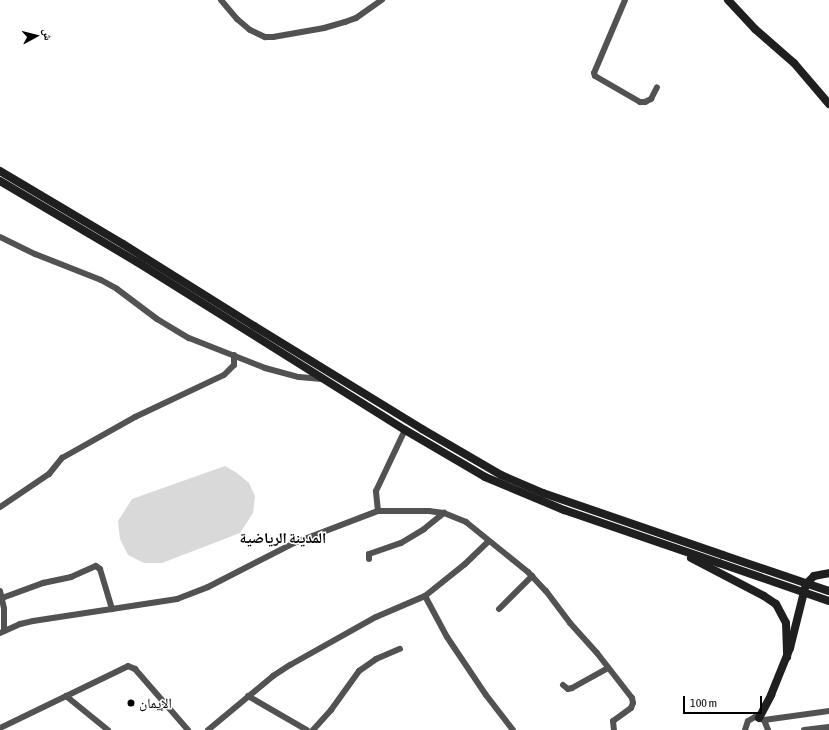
<!DOCTYPE html>
<meta charset="utf-8">
<style>
body{margin:0}
#map{position:relative;width:829px;height:730px;overflow:hidden;background:#fff;font-family:"Asap Condensed","Noto Naskh Arabic",sans-serif}
div>[style]{position:absolute}
[style*='--x']{left:calc(var(--x)*1px);top:calc(var(--y)*1px);width:calc(var(--w)*1px);rotate:calc(var(--a)*1deg)}
.green>*{inset:0;background:#d9d9d9}
.street>*{height:6px;margin:-3px;padding:0 3px;transform-origin:3px;border-radius:3px;background:#525252}
.secondary>*{height:8px;margin:-4px;padding:0 4px;transform-origin:4px;border-radius:4px;background:#1f1f1f}
.secondary-bridge>*{height:8px;margin:-4px;padding:0 4px;transform-origin:4px;border-radius:4px;background:#1f1f1f}
.dots>*{width:11px;height:11px;translate:-50% -50%;box-sizing:border-box;border:2px solid #fff;border-radius:50%}
span{translate:-50% -50%;white-space:nowrap;text-align:center;line-height:1.15;-webkit-text-stroke:3px #fff;paint-order:stroke}
.poi-label{font-size:14px;color:#000}
.left{translate:0 -50%;text-align:left}
.neighbourhood-label{font-size:15px;color:#000;font-weight:700}
.north{position:absolute;left:16px;top:16px;width:40px;height:40px;-webkit-text-stroke:3px #fff;paint-order:stroke;rotate:83deg;font-size:11px;font-weight:700;line-height:16px;text-align:center;color:#000}
.north::after{content:'';display:block;margin:auto;width:14px;height:18px;background:#000;clip-path:polygon(50% 0,100% 100%,50% 72%,0 100%)}
.scale{position:absolute;left:683px;top:696px;width:79px;height:18px;box-sizing:border-box;border:2px solid #000;border-top:0;padding-left:5px;font-size:12px;line-height:14px;white-space:nowrap;color:#000;-webkit-text-stroke:3px #fff;paint-order:stroke}
</style>
<div id="map">
<div class="green">
<div style="clip-path:polygon(225px 466px,237px 473px,249px 483px,255px 496px,253px 513px,240px 533px,162px 563px,144px 563px,128px 555px,120px 539px,118px 521px,132px 499px)"></div>
</div>
<div class="street">
<div style="--x:221;--y:0;--w:25;--a:50"></div>
<div style="--x:237;--y:19;--w:17;--a:40"></div>
<div style="--x:250;--y:30;--w:17;--a:25"></div>
<div style="--x:265;--y:37;--w:8;--a:0"></div>
<div style="--x:273;--y:37;--w:52;--a:-10"></div>
<div style="--x:324;--y:28;--w:22;--a:-16"></div>
<div style="--x:345;--y:22;--w:12;--a:-20"></div>
<div style="--x:356;--y:18;--w:32;--a:-35"></div>
<div style="--x:625;--y:0;--w:79;--a:113"></div>
<div style="--x:594;--y:73;--w:3;--a:72"></div>
<div style="--x:595;--y:76;--w:52;--a:30"></div>
<div style="--x:640;--y:102;--w:5;--a:0"></div>
<div style="--x:645;--y:102;--w:7;--a:-27"></div>
<div style="--x:651;--y:99;--w:13;--a:-63"></div>
<div style="--x:0;--y:237;--w:39;--a:26"></div>
<div style="--x:35;--y:254;--w:71;--a:21.5"></div>
<div style="--x:101;--y:280;--w:18;--a:29"></div>
<div style="--x:117;--y:289;--w:50;--a:36.9"></div>
<div style="--x:157;--y:319;--w:37;--a:31"></div>
<div style="--x:189;--y:338;--w:82;--a:21.5"></div>
<div style="--x:265;--y:368;--w:35;--a:15"></div>
<div style="--x:299;--y:377;--w:23;--a:5"></div>
<div style="--x:0;--y:507;--w:59;--a:-34"></div>
<div style="--x:49;--y:474;--w:21;--a:-51"></div>
<div style="--x:62;--y:458;--w:84;--a:-29.3"></div>
<div style="--x:135;--y:417;--w:98;--a:-25.3"></div>
<div style="--x:224;--y:375;--w:14;--a:-45"></div>
<div style="--x:234;--y:365;--w:10;--a:-90"></div>
<div style="--x:378;--y:511;--w:20;--a:-96"></div>
<div style="--x:376;--y:491;--w:68;--a:-64.6"></div>
<div style="--x:369;--y:559;--w:5;--a:-90"></div>
<div style="--x:369;--y:554;--w:34;--a:-19"></div>
<div style="--x:401;--y:543;--w:27;--a:-31"></div>
<div style="--x:424;--y:529;--w:26;--a:-39"></div>
<div style="--x:0;--y:591;--w:18;--a:77"></div>
<div style="--x:4;--y:609;--w:22;--a:90"></div>
<div style="--x:425;--y:596;--w:47;--a:61.8"></div>
<div style="--x:447;--y:637;--w:70;--a:56.1"></div>
<div style="--x:486;--y:695;--w:44;--a:52.4"></div>
<div style="--x:2;--y:598;--w:44;--a:-20.1"></div>
<div style="--x:43;--y:583;--w:29;--a:-12"></div>
<div style="--x:71;--y:577;--w:27;--a:-24"></div>
<div style="--x:96;--y:566;--w:5;--a:37"></div>
<div style="--x:100;--y:569;--w:42;--a:73.3"></div>
<div style="--x:499;--y:609;--w:47;--a:-45"></div>
<div style="--x:0;--y:633;--w:22;--a:-24"></div>
<div style="--x:20;--y:624;--w:13;--a:-13"></div>
<div style="--x:33;--y:621;--w:146;--a:-8.7"></div>
<div style="--x:177;--y:599;--w:33;--a:-21"></div>
<div style="--x:208;--y:587;--w:97;--a:-27.1"></div>
<div style="--x:294;--y:543;--w:90;--a:-20.9"></div>
<div style="--x:378;--y:511;--w:51;--a:0"></div>
<div style="--x:429;--y:511;--w:15;--a:8"></div>
<div style="--x:444;--y:513;--w:24;--a:22"></div>
<div style="--x:466;--y:522;--w:80;--a:38.9"></div>
<div style="--x:528;--y:572;--w:26;--a:47"></div>
<div style="--x:546;--y:591;--w:40;--a:53"></div>
<div style="--x:570;--y:623;--w:40;--a:48"></div>
<div style="--x:597;--y:653;--w:57;--a:52.1"></div>
<div style="--x:632;--y:698;--w:5;--a:79"></div>
<div style="--x:633;--y:703;--w:5;--a:112"></div>
<div style="--x:631;--y:708;--w:22;--a:144"></div>
<div style="--x:613;--y:721;--w:9;--a:84"></div>
<div style="--x:563;--y:685;--w:6;--a:39"></div>
<div style="--x:568;--y:689;--w:4;--a:-14"></div>
<div style="--x:572;--y:688;--w:41;--a:-29.1"></div>
<div style="--x:66;--y:696;--w:54;--a:39"></div>
<div style="--x:248;--y:696;--w:68;--a:30"></div>
<div style="--x:764;--y:720;--w:66;--a:-7.9"></div>
<div style="--x:0;--y:728;--w:142;--a:-25.8"></div>
<div style="--x:128;--y:666;--w:8;--a:23"></div>
<div style="--x:135;--y:669;--w:81;--a:49"></div>
<div style="--x:208;--y:730;--w:85;--a:-39.7"></div>
<div style="--x:273;--y:676;--w:20;--a:-33"></div>
<div style="--x:290;--y:665;--w:98;--a:-29.2"></div>
<div style="--x:376;--y:617;--w:53;--a:-23.2"></div>
<div style="--x:425;--y:596;--w:51;--a:-38.7"></div>
<div style="--x:465;--y:564;--w:32;--a:-44"></div>
<div style="--x:313;--y:730;--w:27;--a:-48"></div>
<div style="--x:331;--y:710;--w:48;--a:-54.3"></div>
<div style="--x:359;--y:671;--w:21;--a:-35"></div>
<div style="--x:376;--y:659;--w:26;--a:-23"></div>
<div style="--x:745;--y:730;--w:9;--a:-72"></div>
<div style="--x:748;--y:721;--w:8;--a:-30"></div>
<div style="--x:755;--y:717;--w:9;--a:18"></div>
<div style="--x:764;--y:720;--w:11;--a:68"></div>
<div style="--x:804;--y:730;--w:25;--a:-7"></div>
</div>
<div class="secondary">
<div style="--x:728;--y:0;--w:40;--a:47"></div>
<div style="--x:755;--y:29;--w:52;--a:41.1"></div>
<div style="--x:794;--y:63;--w:54;--a:49.5"></div>
<div style="--x:0;--y:171;--w:143;--a:30.7"></div>
<div style="--x:123;--y:244;--w:155;--a:32"></div>
<div style="--x:254;--y:326;--w:197;--a:31.5"></div>
<div style="--x:422;--y:429;--w:91;--a:30.2"></div>
<div style="--x:501;--y:475;--w:46;--a:23.2"></div>
<div style="--x:543;--y:493;--w:190;--a:19"></div>
<div style="--x:0;--y:181;--w:159;--a:30.6"></div>
<div style="--x:137;--y:262;--w:316;--a:32.1"></div>
<div style="--x:405;--y:430;--w:93;--a:30.4"></div>
<div style="--x:485;--y:477;--w:86;--a:22.7"></div>
<div style="--x:564;--y:510;--w:164;--a:18.9"></div>
<div style="--x:691;--y:558;--w:82;--a:27.5"></div>
<div style="--x:764;--y:596;--w:14;--a:34"></div>
<div style="--x:776;--y:604;--w:21;--a:62"></div>
<div style="--x:786;--y:623;--w:34;--a:88"></div>
<div style="--x:759;--y:718;--w:26;--a:-62"></div>
<div style="--x:771;--y:695;--w:51;--a:-68"></div>
<div style="--x:790;--y:648;--w:66;--a:-76"></div>
<div style="--x:806;--y:584;--w:11;--a:-45"></div>
<div style="--x:814;--y:576;--w:15;--a:-11"></div>
</div>
<div class="secondary-bridge">
<div style="--x:723;--y:555;--w:112;--a:18.8"></div>
<div style="--x:719;--y:563;--w:116;--a:19.1"></div>
</div>
<div class="dots">
<div style="left:131px;top:703px;background:#000"></div>
</div>
<div class="poi-label">
<span class="left" style="left:139px;top:703px">الإيمان</span>
</div>
<div class="neighbourhood-label">
<span style="left:283px;top:538px">المدينة الرياضية</span>
</div>
<div class="north">ش</div>
<div class="scale">100 m</div>
</div>
